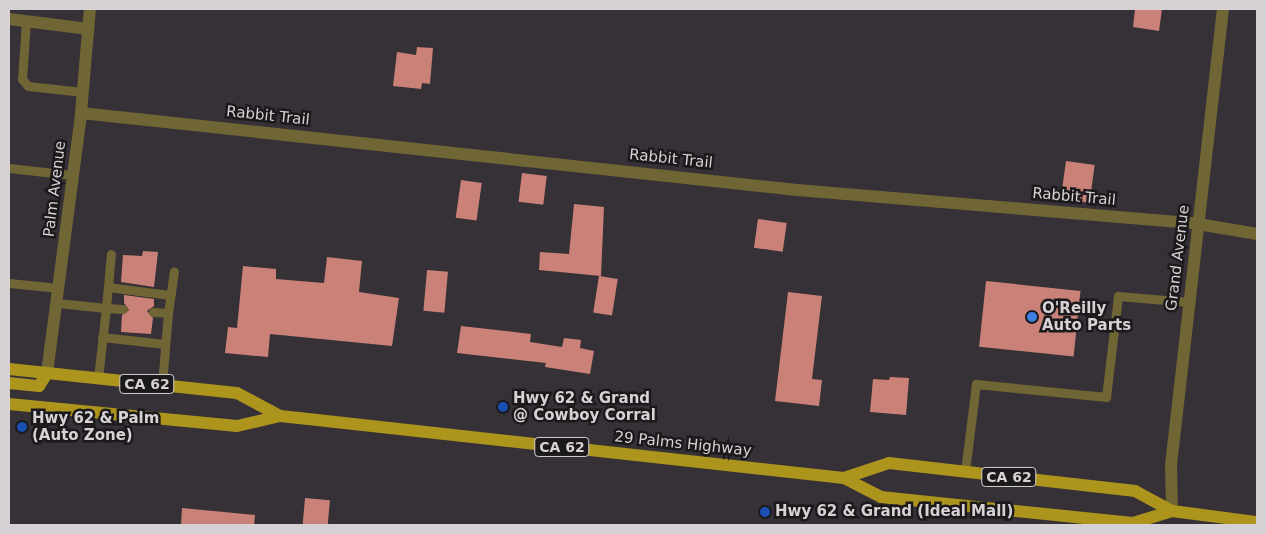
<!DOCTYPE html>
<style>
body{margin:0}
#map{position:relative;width:1266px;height:534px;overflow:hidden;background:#363136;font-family:"DejaVu Sans",sans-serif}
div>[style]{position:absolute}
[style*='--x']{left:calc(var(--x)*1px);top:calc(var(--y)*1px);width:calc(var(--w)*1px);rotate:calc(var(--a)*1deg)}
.building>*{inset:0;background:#ca8177;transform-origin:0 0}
.lane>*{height:9px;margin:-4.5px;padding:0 4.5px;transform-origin:4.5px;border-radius:4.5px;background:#706534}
.street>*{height:12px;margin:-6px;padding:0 6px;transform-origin:6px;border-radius:6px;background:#706534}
.primary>*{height:12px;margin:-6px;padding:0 6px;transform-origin:6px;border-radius:6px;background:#ac941d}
.dots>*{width:14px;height:14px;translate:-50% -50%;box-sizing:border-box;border:2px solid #1c191c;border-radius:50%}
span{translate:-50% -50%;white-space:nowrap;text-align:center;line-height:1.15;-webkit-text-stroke:5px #1c191c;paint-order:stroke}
.shield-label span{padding:1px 4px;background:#1c191c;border:1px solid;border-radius:4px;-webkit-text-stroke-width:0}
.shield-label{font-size:14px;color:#d5d1d5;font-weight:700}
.street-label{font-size:15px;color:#d5d1d5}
.poi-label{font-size:15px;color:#d5d1d5;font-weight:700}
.left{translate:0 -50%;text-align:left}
.frame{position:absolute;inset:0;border:10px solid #d5d1d5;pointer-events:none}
</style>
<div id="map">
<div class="building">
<div style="clip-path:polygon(1135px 9px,1162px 9px,1159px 31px,1133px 27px)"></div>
<div style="clip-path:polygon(417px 47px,433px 48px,430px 84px,422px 83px,421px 89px,393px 86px,397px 52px,416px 55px)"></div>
<div style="left:1066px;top:161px;width:29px;height:38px;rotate:8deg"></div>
<div style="left:522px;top:173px;width:25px;height:29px;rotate:7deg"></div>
<div style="left:461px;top:180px;width:21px;height:38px;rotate:8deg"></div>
<div style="clip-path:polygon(574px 204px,604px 207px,601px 276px,539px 270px,540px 252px,569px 254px)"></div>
<div style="left:758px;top:219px;width:29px;height:29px;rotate:8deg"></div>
<div style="clip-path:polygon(143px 251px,158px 252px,154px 287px,121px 282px,123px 255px,142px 256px)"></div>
<div style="clip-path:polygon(327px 257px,362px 261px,359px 292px,399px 298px,392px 346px,270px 334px,268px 357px,225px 353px,228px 327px,237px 328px,243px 266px,276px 269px,276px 279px,324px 283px)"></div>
<div style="left:427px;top:270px;width:21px;height:41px;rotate:5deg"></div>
<div style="left:599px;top:276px;width:19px;height:37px;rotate:9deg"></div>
<div style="left:986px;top:281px;width:95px;height:66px;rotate:6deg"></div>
<div style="clip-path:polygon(788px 292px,822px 296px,812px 379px,822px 380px,819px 406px,775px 401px)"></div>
<div style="clip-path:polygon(124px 295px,154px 299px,154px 306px,147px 311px,153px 318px,151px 334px,121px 332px,122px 315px,129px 310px,124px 303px)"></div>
<div style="clip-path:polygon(461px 326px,531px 334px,530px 342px,562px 347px,564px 338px,581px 340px,580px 348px,594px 351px,590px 374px,545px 367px,546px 363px,457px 353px)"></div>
<div style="clip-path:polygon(890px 377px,909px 378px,906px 415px,870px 412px,873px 379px,889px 380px)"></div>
<div style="left:305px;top:498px;width:25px;height:27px;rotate:5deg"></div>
<div style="clip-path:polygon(182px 508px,255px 515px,254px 525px,181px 525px)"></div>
</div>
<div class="lane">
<div style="--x:26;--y:21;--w:58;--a:93.9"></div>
<div style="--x:22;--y:79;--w:9;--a:49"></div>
<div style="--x:28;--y:86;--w:55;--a:6.2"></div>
<div style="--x:9;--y:168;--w:63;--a:6.3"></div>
<div style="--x:9;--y:283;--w:50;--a:5.7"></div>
<div style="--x:108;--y:287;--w:33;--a:-85"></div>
<div style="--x:58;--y:303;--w:48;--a:5.9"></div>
<div style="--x:106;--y:308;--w:70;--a:96.5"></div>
<div style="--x:123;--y:309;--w:17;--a:-177"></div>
<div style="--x:106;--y:308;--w:21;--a:-85"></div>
<div style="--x:108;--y:287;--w:63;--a:7.4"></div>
<div style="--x:153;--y:312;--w:15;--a:4"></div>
<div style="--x:168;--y:313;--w:72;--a:94.8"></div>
<div style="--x:168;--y:313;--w:42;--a:-81.9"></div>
<div style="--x:102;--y:337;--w:63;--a:6.3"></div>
<div style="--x:965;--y:471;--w:88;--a:-82.8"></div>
<div style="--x:976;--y:384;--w:131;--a:5.7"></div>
<div style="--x:1106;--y:397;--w:102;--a:-83.2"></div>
<div style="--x:1118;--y:296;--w:71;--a:4.8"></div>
</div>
<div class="street">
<div style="--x:9;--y:19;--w:80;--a:7.2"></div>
<div style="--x:81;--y:113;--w:720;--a:6.14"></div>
<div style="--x:797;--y:190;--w:402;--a:4.8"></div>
<div style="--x:1198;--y:224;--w:60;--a:9.6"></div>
<div style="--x:47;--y:373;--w:262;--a:-82.5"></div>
<div style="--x:81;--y:113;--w:104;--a:-85.1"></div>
<div style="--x:1172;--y:511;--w:46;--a:-91.2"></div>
<div style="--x:1171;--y:465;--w:459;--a:-83.5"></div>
</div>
<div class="primary">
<div style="--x:9;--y:369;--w:229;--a:6"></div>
<div style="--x:237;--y:393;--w:49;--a:28.1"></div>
<div style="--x:9;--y:383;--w:30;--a:6"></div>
<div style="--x:39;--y:386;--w:15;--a:-58"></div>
<div style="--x:9;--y:404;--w:229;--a:5.5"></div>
<div style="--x:237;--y:426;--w:44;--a:-13.1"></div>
<div style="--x:280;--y:416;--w:19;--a:6"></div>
<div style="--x:299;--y:418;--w:548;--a:6.28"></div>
<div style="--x:844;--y:478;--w:42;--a:27.2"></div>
<div style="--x:881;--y:497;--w:253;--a:5.9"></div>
<div style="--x:1133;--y:523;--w:41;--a:-17.1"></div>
<div style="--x:844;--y:478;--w:47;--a:-18.4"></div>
<div style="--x:889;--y:463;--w:248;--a:6.5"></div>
<div style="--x:1135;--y:491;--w:42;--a:28.4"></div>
<div style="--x:1172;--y:511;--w:86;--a:7.4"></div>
</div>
<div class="dots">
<div style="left:1032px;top:317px;background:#3f7fe0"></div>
<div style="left:503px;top:407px;background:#1a4fb4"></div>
<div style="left:22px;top:427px;background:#1a4fb4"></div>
<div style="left:765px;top:512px;background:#1a4fb4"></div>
</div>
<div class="shield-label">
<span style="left:147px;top:384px">CA 62</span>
<span style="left:562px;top:447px">CA 62</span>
<span style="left:1009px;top:477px">CA 62</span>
</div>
<div class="street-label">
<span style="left:268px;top:116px;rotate:6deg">Rabbit Trail</span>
<span style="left:671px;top:159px;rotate:6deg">Rabbit Trail</span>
<span style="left:55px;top:189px;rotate:-83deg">Palm Avenue</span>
<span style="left:1074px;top:197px;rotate:5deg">Rabbit Trail</span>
<span style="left:1178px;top:258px;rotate:-83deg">Grand Avenue</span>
<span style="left:683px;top:444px;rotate:6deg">29 Palms Highway</span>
</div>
<div class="poi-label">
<span class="left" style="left:1042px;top:317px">O'Reilly<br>Auto Parts</span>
<span class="left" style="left:513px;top:407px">Hwy 62 &amp; Grand<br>@ Cowboy Corral</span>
<span class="left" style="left:32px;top:427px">Hwy 62 &amp; Palm<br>(Auto Zone)</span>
<span class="left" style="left:775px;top:512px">Hwy 62 &amp; Grand (Ideal Mall)</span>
</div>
<div class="frame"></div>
</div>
